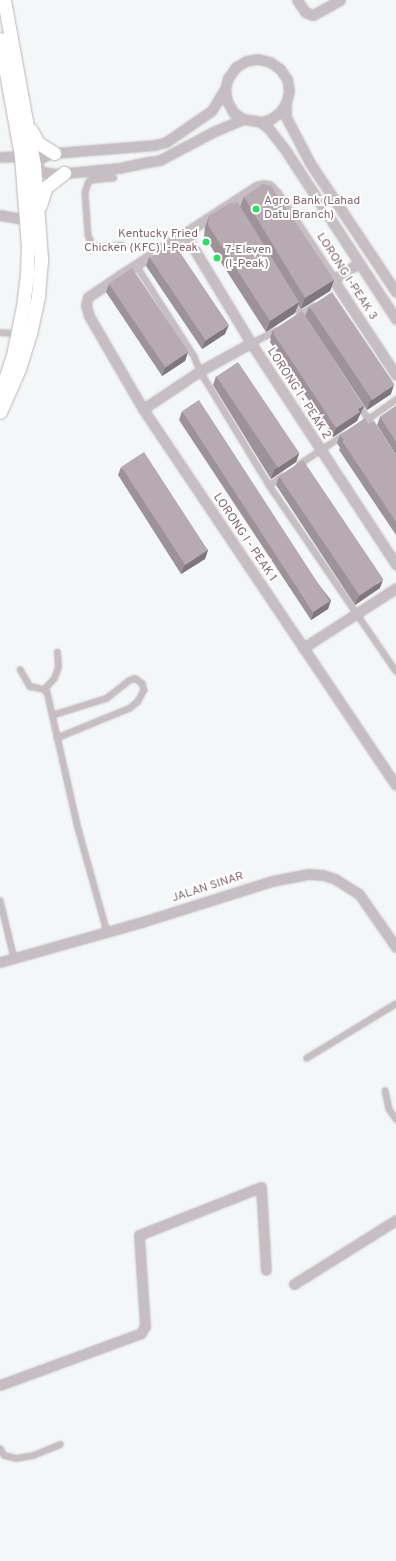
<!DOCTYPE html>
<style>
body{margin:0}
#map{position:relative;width:396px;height:1561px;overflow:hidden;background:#f4f7f7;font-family:Overpass,sans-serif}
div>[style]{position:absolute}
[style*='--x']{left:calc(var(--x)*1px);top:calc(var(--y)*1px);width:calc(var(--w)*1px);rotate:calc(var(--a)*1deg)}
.roads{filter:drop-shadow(0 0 1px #bdb3b8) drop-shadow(0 0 1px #bdb3b8)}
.lane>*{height:4.5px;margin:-2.25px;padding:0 2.25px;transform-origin:2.25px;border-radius:2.25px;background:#c6bec2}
.street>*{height:9px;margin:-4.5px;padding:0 4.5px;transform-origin:4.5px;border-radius:4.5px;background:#c6bec2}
.secondary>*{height:13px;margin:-6.5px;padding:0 6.5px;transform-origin:6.5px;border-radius:6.5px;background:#fff}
.wall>*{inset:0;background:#9d9298}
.shaded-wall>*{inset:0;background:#80777c}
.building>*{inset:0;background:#b7aab1;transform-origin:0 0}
.dots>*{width:11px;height:11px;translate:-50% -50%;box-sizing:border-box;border:2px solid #fff;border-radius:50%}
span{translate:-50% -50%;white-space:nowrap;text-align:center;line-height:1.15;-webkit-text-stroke:4px #fff;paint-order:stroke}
.poi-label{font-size:12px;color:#846775}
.left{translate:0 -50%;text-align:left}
.right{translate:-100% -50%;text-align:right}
.street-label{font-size:12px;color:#846775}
</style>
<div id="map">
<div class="roads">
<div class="lane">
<div style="--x:114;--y:178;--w:24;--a:175"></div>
<div style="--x:90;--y:180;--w:4;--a:124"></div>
<div style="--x:88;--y:183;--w:9;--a:108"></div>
<div style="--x:85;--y:192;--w:43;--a:86"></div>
<div style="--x:88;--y:235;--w:8;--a:67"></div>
<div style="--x:91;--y:242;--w:8;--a:40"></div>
<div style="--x:97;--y:247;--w:24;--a:-5"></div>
<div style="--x:136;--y:265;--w:108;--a:57.5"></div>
<div style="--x:194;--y:356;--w:16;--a:68"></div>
<div style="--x:200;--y:371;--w:133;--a:58.8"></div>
<div style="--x:269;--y:485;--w:225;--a:55.7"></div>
<div style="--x:294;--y:303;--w:17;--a:59"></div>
<div style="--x:299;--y:315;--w:17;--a:-33"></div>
<div style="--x:0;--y:332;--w:16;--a:4"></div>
<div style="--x:251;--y:343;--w:28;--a:-27"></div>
<div style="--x:360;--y:406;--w:25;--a:58"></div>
<div style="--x:366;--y:420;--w:37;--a:-35"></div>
<div style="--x:299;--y:464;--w:53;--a:-33.4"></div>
<div style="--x:269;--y:485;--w:16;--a:-35"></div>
<div style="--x:20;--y:669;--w:20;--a:60"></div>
<div style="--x:30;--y:686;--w:14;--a:12"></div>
<div style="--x:44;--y:689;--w:4;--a:45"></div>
<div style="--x:47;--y:692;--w:139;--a:77.2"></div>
<div style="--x:78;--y:828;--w:108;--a:74.4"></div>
<div style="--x:44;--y:689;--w:15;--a:-48"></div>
<div style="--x:54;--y:678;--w:12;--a:-70"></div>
<div style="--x:58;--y:667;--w:15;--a:-94"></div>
<div style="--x:52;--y:715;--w:57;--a:-17.5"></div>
<div style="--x:106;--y:698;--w:29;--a:-38"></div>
<div style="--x:129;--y:680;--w:6;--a:-18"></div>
<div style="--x:135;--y:678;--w:9;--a:36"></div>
<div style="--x:142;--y:683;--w:7;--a:74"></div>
<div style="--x:144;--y:690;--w:13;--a:119"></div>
<div style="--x:138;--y:701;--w:11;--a:139"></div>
<div style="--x:130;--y:708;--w:79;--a:157.7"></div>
<div style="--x:0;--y:900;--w:60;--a:76.4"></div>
<div style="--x:306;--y:1058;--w:105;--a:-31.4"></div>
<div style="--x:385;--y:1090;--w:19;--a:78"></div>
<div style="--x:389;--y:1109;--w:12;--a:55"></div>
<div style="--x:0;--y:1448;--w:8;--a:60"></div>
<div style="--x:4;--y:1455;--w:12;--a:14"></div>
<div style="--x:16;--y:1458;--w:17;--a:-10"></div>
<div style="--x:33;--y:1455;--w:29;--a:-22"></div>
</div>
<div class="street">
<div style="--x:297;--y:0;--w:14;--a:56"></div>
<div style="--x:305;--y:12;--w:9;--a:21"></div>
<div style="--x:313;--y:15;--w:31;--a:-29"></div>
<div style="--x:225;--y:89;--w:26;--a:122"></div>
<div style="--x:211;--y:111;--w:55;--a:145.4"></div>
<div style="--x:166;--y:142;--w:11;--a:165"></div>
<div style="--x:155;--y:145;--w:101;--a:175.5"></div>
<div style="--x:54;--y:153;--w:10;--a:163"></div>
<div style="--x:44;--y:156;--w:13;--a:138"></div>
<div style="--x:34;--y:165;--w:11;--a:38"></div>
<div style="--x:43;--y:172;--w:13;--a:9"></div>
<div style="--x:56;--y:174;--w:63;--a:-5.4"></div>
<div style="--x:119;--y:168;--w:30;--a:-12"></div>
<div style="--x:148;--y:162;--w:12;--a:-9"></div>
<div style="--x:160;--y:160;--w:62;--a:-27.8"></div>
<div style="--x:215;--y:131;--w:30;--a:-23"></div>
<div style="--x:243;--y:119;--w:18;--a:9"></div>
<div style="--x:261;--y:122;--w:10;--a:-17"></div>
<div style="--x:271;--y:119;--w:11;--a:-38"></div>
<div style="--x:280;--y:112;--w:11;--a:-56"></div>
<div style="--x:286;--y:103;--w:12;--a:-76"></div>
<div style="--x:289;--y:91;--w:12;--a:-99"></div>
<div style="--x:287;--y:79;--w:12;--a:-125"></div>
<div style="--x:280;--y:69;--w:12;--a:-145"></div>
<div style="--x:270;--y:62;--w:12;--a:-166"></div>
<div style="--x:258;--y:59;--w:12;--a:171"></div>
<div style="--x:246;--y:61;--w:12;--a:149"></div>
<div style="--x:236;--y:67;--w:14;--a:126"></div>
<div style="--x:228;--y:78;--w:11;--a:105"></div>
<div style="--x:225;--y:89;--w:12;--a:81"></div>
<div style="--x:227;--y:101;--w:13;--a:61"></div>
<div style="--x:233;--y:112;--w:12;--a:35"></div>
<div style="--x:286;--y:104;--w:13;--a:90"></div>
<div style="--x:286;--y:117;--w:52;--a:62.4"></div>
<div style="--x:310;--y:163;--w:155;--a:56.3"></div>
<div style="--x:261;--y:122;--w:11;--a:41"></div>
<div style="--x:269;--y:129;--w:28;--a:52"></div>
<div style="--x:286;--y:151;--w:201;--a:56.8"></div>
<div style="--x:0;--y:157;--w:21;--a:-3"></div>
<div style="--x:0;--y:215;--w:28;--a:10"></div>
<div style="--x:185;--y:234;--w:127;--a:58.8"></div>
<div style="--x:251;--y:343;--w:265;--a:56.8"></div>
<div style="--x:334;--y:279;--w:30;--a:-33"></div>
<div style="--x:396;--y:375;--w:218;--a:-123.4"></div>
<div style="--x:276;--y:193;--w:10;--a:-135"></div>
<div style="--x:269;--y:186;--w:6;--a:-171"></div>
<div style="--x:263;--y:185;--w:7;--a:164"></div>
<div style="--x:256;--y:187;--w:156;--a:147"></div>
<div style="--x:125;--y:272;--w:45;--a:146"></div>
<div style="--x:88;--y:297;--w:8;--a:104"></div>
<div style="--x:86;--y:305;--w:11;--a:75"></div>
<div style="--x:89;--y:316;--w:108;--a:59.9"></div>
<div style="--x:143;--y:409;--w:453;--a:56.1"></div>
<div style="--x:143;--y:409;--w:69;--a:-33.7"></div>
<div style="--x:200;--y:371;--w:58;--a:-28.8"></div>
<div style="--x:303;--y:648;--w:111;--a:-32.8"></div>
<div style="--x:0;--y:962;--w:148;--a:-15.7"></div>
<div style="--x:142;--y:922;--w:136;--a:-17.5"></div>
<div style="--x:272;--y:881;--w:38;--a:-11"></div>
<div style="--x:309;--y:874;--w:14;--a:4"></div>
<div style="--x:323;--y:875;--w:13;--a:18"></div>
<div style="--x:335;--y:879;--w:28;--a:32"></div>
<div style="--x:359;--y:894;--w:65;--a:55.1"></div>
<div style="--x:294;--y:1284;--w:120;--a:-32.1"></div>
<div style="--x:0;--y:1385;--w:150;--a:-20.2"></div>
<div style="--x:141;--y:1333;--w:8;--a:-60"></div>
<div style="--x:145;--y:1326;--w:91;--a:-93.8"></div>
<div style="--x:139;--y:1235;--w:131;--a:-21.5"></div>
<div style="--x:261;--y:1187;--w:83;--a:86.6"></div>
</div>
<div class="secondary">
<div style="--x:0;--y:39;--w:119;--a:79.8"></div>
<div style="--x:21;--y:156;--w:90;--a:85.6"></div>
<div style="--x:28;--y:246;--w:28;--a:92"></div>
<div style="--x:27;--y:274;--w:32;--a:97"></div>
<div style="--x:23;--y:306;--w:50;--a:101.5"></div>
<div style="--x:13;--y:355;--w:38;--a:108"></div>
<div style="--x:31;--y:130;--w:15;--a:62"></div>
<div style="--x:38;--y:143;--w:19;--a:32"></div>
<div style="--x:40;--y:205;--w:19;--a:-72"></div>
<div style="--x:46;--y:187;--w:23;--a:-38"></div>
<div style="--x:0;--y:412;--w:47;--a:-66.2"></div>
<div style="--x:19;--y:369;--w:37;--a:-73"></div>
<div style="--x:30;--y:334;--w:40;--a:-78"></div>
<div style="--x:38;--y:295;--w:37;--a:-85"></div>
<div style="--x:41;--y:258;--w:93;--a:-94.3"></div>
<div style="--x:34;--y:165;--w:168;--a:-100.3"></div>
</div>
</div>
<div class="wall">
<div style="clip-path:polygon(244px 197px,334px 280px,330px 291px,301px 309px,298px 304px,295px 313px,266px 332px,204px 236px,205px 227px,209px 216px,234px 204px,240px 206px)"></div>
<div style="clip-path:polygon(149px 257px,225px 334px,202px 349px,146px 266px)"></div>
<div style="clip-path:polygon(109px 284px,188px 352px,185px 361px,162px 376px,106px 292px)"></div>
<div style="clip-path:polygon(309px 307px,391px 394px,367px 410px,305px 316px)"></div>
<div style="clip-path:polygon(273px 330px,364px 406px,357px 421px,333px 437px,270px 342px,271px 339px,270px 338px)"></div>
<div style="clip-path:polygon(216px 376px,299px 454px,296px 462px,271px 479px,213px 385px)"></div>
<div style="clip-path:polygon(396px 406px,396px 455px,377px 425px,380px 417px)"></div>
<div style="clip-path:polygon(182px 411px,331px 600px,328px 609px,311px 620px,179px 420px)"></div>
<div style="clip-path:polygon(340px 435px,396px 455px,396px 535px,339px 450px,340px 448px,337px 443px)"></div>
<div style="clip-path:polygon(121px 467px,208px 550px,205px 559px,181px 574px,118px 475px)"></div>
<div style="clip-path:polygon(279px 476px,380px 588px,355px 605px,276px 485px)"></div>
</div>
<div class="shaded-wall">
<div style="clip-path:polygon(334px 280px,330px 291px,301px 309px,305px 298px)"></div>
<div style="clip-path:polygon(299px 302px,295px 313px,266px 332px,270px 321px)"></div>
<div style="clip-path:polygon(229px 325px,225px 334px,202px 349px,205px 341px)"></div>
<div style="clip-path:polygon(188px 352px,185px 361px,162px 376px,165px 368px)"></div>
<div style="clip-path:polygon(394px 385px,391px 394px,367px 410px,370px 401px)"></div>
<div style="clip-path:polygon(364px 406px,357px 421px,333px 437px,336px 428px,358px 409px)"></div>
<div style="clip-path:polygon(299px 454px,296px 462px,271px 479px,274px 470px)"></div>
<div style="clip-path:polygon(208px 550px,205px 559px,181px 574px,184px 566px)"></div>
<div style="clip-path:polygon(383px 580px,380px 588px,355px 605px,359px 596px)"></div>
<div style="clip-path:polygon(331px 600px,328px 609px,311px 620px,314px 611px)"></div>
</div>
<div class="building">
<div style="clip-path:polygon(263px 184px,271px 186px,334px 280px,305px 298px,244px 197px)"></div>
<div style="clip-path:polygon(237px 201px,299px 302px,270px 321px,208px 225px,209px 216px,232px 202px,234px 204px)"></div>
<div style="left:173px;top:242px;width:100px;height:28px;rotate:56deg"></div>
<div style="left:132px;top:268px;width:101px;height:28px;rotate:56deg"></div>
<div style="left:332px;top:292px;width:112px;height:27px;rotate:56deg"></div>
<div style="clip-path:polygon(302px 311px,364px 406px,358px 409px,360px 412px,336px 428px,273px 333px,275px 332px,273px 330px)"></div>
<div style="left:238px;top:362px;width:110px;height:26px;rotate:56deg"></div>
<div style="left:199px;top:400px;width:240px;height:20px;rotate:57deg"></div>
<div style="clip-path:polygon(396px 406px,396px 442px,380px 417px)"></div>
<div style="clip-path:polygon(365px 418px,368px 424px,374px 421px,396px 455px,396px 522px,342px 441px,344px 440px,340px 435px)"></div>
<div style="left:144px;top:452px;width:117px;height:27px;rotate:57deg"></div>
<div style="left:303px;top:460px;width:144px;height:29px;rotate:56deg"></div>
</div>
<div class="dots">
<div style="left:256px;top:209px;background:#2edd62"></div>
<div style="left:206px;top:242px;background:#2edd62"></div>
<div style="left:217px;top:258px;background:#2edd62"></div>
</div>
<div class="poi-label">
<span class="left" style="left:264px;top:209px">Agro Bank (Lahad<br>Datu Branch)</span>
<span class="right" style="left:198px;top:242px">Kentucky Fried<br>Chicken (KFC) I-Peak</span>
<span class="left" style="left:225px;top:258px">7-Eleven<br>(I-Peak)</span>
</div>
<div class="street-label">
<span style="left:346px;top:277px;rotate:57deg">LORONG I-PEAK 3</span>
<span style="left:298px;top:394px;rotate:57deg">LORONG I - PEAK 2</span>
<span style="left:244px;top:538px;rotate:56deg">LORONG I - PEAK 1</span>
<span style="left:208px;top:888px;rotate:-18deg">JALAN SINAR</span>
</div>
</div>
